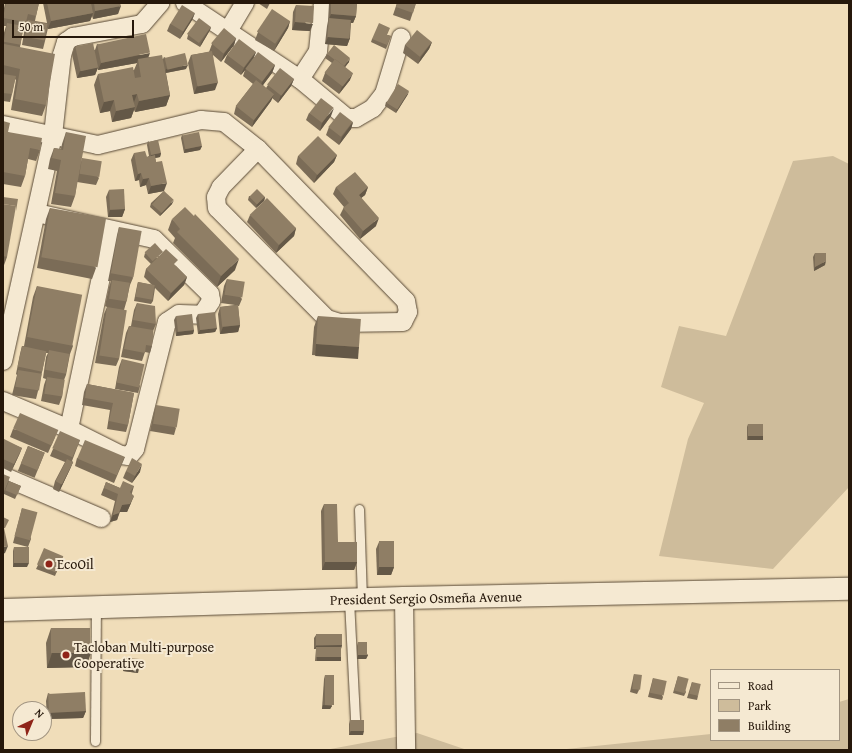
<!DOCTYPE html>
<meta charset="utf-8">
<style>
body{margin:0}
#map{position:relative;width:852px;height:753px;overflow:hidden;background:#f0ddb9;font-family:"Gentium Book Plus",serif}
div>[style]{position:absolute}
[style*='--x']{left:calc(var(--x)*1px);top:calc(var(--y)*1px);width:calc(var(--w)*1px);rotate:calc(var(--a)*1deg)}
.green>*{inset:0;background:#cebc9b}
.roads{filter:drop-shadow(0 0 1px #584936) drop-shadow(0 0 1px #584936)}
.lane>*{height:9px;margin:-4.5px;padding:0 4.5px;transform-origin:4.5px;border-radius:4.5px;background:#f5e9d2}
.street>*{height:18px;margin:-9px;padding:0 9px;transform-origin:9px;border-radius:9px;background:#f5e9d2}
.secondary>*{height:22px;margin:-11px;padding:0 11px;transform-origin:11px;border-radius:11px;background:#f5e9d2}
.wall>*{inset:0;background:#7b6c57;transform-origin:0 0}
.shaded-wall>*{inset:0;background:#645847;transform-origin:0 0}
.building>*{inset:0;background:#8f7e65;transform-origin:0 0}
.dots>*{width:11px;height:11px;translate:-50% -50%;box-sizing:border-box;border:2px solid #f5e9d2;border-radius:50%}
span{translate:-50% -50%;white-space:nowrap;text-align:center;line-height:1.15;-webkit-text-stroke:4px #f5e9d2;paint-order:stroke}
.poi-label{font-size:14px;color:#26180b}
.left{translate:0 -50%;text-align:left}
.street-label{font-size:14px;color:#26180b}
.frame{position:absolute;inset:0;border:4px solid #26180b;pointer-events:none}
.legend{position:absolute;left:710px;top:669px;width:130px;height:72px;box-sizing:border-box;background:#f5e9d2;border:1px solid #a29582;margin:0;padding:5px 7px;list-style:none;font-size:12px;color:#26180b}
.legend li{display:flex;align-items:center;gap:8px;height:20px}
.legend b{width:20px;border:1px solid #a29582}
.north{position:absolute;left:12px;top:701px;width:40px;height:40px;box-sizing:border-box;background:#f5e9d2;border:1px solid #a29582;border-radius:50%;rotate:44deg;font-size:11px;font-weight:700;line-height:16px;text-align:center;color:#26180b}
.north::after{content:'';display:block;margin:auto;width:14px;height:18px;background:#8f2418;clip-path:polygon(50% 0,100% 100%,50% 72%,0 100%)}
.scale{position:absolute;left:12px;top:20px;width:122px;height:18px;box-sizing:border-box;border:2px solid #26180b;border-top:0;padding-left:5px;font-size:12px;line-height:14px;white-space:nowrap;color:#26180b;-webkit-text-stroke:3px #f5e9d2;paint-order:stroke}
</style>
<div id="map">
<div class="green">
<div style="clip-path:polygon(833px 156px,849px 164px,849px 487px,773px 569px,659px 556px,688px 439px,704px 403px,661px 387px,679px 326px,726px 336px,793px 161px)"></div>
<div style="clip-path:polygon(849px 699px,849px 750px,557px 750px,711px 734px,711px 740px,839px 740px,839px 702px)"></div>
<div style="clip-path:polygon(417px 733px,467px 750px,325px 750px)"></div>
</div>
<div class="roads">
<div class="lane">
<div style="--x:359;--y:509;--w:90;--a:88.1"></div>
<div style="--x:349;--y:600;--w:120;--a:87.1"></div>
<div style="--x:95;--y:741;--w:133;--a:-89.6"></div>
</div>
<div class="street">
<div style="--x:185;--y:3;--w:138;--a:33.5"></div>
<div style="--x:300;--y:79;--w:33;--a:-57"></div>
<div style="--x:318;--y:51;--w:48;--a:-84.1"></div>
<div style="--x:228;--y:31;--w:33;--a:-59"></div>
<div style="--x:300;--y:79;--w:61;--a:39.7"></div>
<div style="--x:347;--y:118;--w:9;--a:0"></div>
<div style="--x:356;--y:118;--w:20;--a:-30"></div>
<div style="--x:373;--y:108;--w:18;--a:-52"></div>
<div style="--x:384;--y:94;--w:59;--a:-73.1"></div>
<div style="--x:3;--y:125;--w:97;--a:11.9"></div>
<div style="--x:98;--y:145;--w:106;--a:-13.6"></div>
<div style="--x:201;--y:120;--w:23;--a:5"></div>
<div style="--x:224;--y:122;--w:43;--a:38.5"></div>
<div style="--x:258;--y:149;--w:212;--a:45.8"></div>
<div style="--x:406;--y:301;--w:11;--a:80"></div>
<div style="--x:408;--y:312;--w:11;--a:117"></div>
<div style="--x:403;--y:322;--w:63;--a:179.1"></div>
<div style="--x:340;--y:323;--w:14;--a:-163"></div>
<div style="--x:327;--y:319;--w:156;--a:-134.7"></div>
<div style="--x:217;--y:208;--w:11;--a:-95"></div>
<div style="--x:216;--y:197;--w:11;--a:-63"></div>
<div style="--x:221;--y:187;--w:53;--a:-45.8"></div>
<div style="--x:3;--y:361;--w:231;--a:-77.5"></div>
<div style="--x:53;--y:135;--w:81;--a:-83.6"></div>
<div style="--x:62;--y:55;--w:14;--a:-73"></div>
<div style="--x:66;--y:42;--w:9;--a:-36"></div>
<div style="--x:73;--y:37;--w:70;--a:-10.7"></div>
<div style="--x:142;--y:24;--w:28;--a:-49"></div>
<div style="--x:3;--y:401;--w:72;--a:23"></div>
<div style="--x:69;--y:429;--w:58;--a:26.6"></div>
<div style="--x:121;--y:455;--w:8;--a:7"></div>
<div style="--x:129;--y:456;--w:9;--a:-49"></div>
<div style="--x:135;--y:449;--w:131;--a:-75.9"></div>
<div style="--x:167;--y:322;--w:14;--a:-34"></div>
<div style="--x:179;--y:314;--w:23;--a:2"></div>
<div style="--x:202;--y:315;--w:17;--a:-57"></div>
<div style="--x:211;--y:301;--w:7;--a:-98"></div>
<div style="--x:210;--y:294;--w:78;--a:-135.5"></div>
<div style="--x:154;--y:239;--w:120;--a:-167.5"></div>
<div style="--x:69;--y:429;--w:203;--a:-78.1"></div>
<div style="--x:3;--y:476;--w:107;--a:23.2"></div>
<div style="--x:404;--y:598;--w:152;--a:89.2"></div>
</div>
<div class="secondary">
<div style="--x:3;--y:610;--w:401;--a:-1.7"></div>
<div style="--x:404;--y:598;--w:445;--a:-1.2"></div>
</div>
</div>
<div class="wall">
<div style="clip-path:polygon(5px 3px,39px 3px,36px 16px,35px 21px,47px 23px,43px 3px,120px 3px,118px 14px,93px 19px,92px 16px,90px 21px,48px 29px,48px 28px,45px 41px,43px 49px,22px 45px,25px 27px,27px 22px,26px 22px,24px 30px,23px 29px,20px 47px,46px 105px,42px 116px,11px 110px,16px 80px,15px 79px,12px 94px,10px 102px,3px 101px,3px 36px,6px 26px,3px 26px,3px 13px)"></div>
<div style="clip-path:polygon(258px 3px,270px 3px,267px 9px)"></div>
<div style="clip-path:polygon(329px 3px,357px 3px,356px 16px,353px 23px,351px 23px,350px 38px,347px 46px,325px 44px,327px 26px,328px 21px)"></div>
<div style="clip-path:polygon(397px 3px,416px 3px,410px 21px,393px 15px)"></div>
<div style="clip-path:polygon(296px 5px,310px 31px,292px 30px,293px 12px)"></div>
<div style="clip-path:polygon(195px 13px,192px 20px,180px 39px,167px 31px,170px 24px)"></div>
<div style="clip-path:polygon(290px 21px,288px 28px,274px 51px,255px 40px,258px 32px)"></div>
<div style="clip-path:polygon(211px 27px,210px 30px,200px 47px,187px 39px,188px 35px)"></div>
<div style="clip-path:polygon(388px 35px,391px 36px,386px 49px,371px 42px,372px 39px)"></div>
<div style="clip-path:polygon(236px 38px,234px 45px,221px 62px,213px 55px,215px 90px,194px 94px,188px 63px,191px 55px,209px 52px,212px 44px)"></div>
<div style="clip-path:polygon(432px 42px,429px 49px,418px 64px,403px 53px,405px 45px)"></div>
<div style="clip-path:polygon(97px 44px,148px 57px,163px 59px,164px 57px,186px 69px,166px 73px,170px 95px,166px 106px,135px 112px,134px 110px,131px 118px,112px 122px,110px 111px,100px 113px,94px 85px,98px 74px,134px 70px,137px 63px,98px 70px,98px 68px,95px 75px,77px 78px,72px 54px,75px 46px,95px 50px)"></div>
<div style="clip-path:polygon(256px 52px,254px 57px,275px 65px,272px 73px,263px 85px,266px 88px,268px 85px,294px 79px,291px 86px,278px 103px,272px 98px,271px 101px,252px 127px,234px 114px,236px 106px,253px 84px,243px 76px,245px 70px,241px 75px,224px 62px,227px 55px)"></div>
<div style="clip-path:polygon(327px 54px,349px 62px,345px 67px,350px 80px,339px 94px,322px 81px,325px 73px,332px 63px,325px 58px)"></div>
<div style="clip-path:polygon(408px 94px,396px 113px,385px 106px,386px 102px)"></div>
<div style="clip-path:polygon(309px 113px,331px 116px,320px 131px,306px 120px)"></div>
<div style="clip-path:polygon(3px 121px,8px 132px,40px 150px,36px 161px,28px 159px,25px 176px,21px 187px,3px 184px)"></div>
<div style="clip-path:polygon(353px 122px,351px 129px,339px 145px,326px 135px,329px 127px)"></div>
<div style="clip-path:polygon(66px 132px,81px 162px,82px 158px,99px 178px,96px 185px,77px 182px,75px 196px,71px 207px,51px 204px,57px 171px,48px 169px,50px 159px,54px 148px,61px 149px,62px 144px)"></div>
<div style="clip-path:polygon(182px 135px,202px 146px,200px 150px,184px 153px,181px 138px)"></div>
<div style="clip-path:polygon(148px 141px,161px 153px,160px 157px,155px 158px,164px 191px,172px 204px,160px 216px,150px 207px,151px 203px,164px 191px,148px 194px,146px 185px,140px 187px,139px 180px,135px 181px,131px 160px,134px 153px,147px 157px,149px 156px,147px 145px)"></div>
<div style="clip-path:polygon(337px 155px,334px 162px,314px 183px,296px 164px,298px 156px)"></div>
<div style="clip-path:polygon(336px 187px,368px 187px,365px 195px,361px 198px,376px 226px,360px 239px,340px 215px,344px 207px,333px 194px)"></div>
<div style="clip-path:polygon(109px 190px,125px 209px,122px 217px,108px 217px,106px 197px)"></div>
<div style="clip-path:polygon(249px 196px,265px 197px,264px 201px,256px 208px,248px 200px)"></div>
<div style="clip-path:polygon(3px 197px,7px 257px,3px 268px)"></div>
<div style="clip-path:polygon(50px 208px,96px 268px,92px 279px,37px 268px,46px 219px)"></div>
<div style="clip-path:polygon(250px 215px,296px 228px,294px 236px,276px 253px,247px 222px)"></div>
<div style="clip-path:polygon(172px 219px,235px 270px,217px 287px,173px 243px,175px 238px,168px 230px)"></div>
<div style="clip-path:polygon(119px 227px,133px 278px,130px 285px,126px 303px,124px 310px,119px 359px,116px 366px,95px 363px,104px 314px,107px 307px,105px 306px,109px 287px,111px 281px,108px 281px,117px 235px)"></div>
<div style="clip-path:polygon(145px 253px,176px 266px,187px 277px,184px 285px,168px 301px,155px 288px,153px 301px,151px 304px,134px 301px,137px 286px,138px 282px,152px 285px,144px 277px,146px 269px,151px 264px,144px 257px)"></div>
<div style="clip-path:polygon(815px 253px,825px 265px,814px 271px,813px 257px)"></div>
<div style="clip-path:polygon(227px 279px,242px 299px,239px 306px,238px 306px,240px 325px,238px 332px,220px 334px,218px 314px,220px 307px,235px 305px,221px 303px,224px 286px)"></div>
<div style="clip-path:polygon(37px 286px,73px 346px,70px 354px,66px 375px,64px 380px,62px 397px,59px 405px,41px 401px,44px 385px,46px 379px,43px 378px,46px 357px,48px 353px,46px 353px,38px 391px,36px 399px,12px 395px,17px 375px,16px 374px,20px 354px,22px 346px,24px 346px,33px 297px)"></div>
<div style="clip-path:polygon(137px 303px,156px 324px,153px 331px,152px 346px,150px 353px,145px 352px,142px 361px,121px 357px,126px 333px,129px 326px,131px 326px,134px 310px)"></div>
<div style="clip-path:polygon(198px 314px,217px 328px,215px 332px,198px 334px,196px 318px)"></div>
<div style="clip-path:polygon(176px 316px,194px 330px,193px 334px,176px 336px,174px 320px)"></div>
<div style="clip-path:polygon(318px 316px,359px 347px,355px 358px,312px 355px,314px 327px)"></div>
<div style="clip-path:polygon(122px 359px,140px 386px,138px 393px,115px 389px,119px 367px)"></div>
<div style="clip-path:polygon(87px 384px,134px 393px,128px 425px,126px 432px,107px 429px,110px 410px,82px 405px,84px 392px)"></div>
<div style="clip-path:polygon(156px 405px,176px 428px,174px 435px,150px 431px,154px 412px)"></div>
<div style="clip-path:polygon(748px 424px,763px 436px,762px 440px,747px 440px,747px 427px)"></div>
<div style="clip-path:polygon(13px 429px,55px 437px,48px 453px,10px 437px)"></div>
<div style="clip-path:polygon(3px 440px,22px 448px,19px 455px,11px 472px,3px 468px)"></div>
<div style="clip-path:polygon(80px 440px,72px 461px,73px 462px,70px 469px,59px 492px,53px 489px,55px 481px,65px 462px,50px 456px,53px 449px)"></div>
<div style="left:28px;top:446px;width:18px;height:27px;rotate:22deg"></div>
<div style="clip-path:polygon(125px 457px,114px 483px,75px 466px,77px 458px)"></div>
<div style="clip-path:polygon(126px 471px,140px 472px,132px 483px,123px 478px)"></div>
<div style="clip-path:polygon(3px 474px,9px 481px,21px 486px,15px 499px,4px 494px,3px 495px)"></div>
<div style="clip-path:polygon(106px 482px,120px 488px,134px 486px,132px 493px,131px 503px,127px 512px,120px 512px,117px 520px,110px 522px,115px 501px,101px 495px)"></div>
<div style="clip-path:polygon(324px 504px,338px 542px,357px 562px,354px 570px,322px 570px,321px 511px)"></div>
<div style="clip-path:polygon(22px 508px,31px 539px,28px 547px,13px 543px,20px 516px)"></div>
<div style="clip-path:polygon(379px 542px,394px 567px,391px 575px,377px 575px,376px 549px)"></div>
<div style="clip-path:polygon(14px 547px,27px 567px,13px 567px,13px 551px)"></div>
<div style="clip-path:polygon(63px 556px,55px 576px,36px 569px,38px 565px)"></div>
<div style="clip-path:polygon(51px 628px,86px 667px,47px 668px,46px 643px)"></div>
<div style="clip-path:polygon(316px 635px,342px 645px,341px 648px,341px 657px,340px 661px,315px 661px,316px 649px,314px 649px,314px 638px)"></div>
<div style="clip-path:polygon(358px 642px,368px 655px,366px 659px,357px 659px,357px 646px)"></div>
<div style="clip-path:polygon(126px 658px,138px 673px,123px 671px,124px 662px)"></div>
<div style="clip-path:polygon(634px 674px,639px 690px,637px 694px,630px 692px)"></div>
<div style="clip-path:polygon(325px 675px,332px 706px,330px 709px,322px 709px,324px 679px)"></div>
<div style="clip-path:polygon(678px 676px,686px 692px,684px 696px,673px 693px)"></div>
<div style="clip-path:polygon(653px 678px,663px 697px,662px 700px,648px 697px)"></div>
<div style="clip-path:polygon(692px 682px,698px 696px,697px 700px,687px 698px)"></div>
<div style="clip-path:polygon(48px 693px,86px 711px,83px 718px,47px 719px,46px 701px)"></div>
<div style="clip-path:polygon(350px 720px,363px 735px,349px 735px,349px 724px)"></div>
</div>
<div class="shaded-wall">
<div style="clip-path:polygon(121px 6px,118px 14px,93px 19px,95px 11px)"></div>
<div style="clip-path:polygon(93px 13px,90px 21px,48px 29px,51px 21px)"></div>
<div style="clip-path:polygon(195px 13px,192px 20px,180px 39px,183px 32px)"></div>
<div style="clip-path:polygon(331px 14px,356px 16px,353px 23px,329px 21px,329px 18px,328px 21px)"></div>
<div style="clip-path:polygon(290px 21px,288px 28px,274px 51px,277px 44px)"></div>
<div style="clip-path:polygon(295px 22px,313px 24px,310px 31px,292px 30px)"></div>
<div style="clip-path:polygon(211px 27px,210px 30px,200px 47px,201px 43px)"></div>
<div style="clip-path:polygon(328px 37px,350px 38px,347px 46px,325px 44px)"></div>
<div style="clip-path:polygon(236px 38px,234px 45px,221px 62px,224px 54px)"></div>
<div style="clip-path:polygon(432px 42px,429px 49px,418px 64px,421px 57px)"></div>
<div style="clip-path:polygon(256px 52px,253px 59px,246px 69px,241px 75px,244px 68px)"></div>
<div style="clip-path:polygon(150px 53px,147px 61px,138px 59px,137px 63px,98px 70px,101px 63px)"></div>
<div style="clip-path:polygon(350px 58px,349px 62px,342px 71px,344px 67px)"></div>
<div style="clip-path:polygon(188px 65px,186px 69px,165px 73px,166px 69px)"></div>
<div style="clip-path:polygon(275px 65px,272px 73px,260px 89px,262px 82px)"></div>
<div style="clip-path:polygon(98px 67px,95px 75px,77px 78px,80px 71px)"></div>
<div style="clip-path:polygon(353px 73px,350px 80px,339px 94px,342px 87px)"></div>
<div style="clip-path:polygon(294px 79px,291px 86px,278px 103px,281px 95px)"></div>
<div style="clip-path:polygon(218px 82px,215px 90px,194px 94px,197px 86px)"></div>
<div style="clip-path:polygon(409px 91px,408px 94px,396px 113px,397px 109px)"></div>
<div style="clip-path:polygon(137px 94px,133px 105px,132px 95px)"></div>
<div style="clip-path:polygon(274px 94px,271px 101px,252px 127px,254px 120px)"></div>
<div style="clip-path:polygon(170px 95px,166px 106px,135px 112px,139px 101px)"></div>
<div style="clip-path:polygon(114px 100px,110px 111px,100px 113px,104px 102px)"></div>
<div style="clip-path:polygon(135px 107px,131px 118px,112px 122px,116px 111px)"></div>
<div style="clip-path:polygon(334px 108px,331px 116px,320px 131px,322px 123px)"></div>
<div style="clip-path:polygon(353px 122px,351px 129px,339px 145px,342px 137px)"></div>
<div style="clip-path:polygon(202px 146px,200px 150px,184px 153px,185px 149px)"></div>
<div style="clip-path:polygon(161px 153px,160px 157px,150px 159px,151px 155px)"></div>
<div style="clip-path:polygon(337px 155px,334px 162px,314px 183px,317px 175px)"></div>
<div style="clip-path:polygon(141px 173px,139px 180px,135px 181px,138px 174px)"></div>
<div style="clip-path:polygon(149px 178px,146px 185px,140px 187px,143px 179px)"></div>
<div style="clip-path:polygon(167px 183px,164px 191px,148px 194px,151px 186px)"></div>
<div style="clip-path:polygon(368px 187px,365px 195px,356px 202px,359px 195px)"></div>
<div style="clip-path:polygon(265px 197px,264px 201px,256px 208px,257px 204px)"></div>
<div style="clip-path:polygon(174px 200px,172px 204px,160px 216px,161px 213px)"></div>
<div style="clip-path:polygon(125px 209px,122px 217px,108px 217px,110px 210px)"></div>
<div style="clip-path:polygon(379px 218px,376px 226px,360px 239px,363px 231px)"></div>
<div style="clip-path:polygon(296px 228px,294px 236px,276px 253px,279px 245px)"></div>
<div style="clip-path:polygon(239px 259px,235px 270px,217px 287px,221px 276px)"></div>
<div style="clip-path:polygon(826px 261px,825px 265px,814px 271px,815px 267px)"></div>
<div style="clip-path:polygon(187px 277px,184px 285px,168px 301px,171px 293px)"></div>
<div style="clip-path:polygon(240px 325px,238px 332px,220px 334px,223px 327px)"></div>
<div style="clip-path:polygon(217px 328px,215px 332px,198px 334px,200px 330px)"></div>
<div style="clip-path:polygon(194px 330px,193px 334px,176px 336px,177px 332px)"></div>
<div style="left:316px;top:344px;width:43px;height:12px;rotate:4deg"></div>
<div style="left:748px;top:436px;width:15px;height:4px"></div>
<div style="clip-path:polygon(22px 448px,19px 455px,11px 472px,14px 464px)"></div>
<div style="clip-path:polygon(73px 462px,70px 469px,59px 492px,61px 484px)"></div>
<div style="clip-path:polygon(142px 464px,140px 472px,132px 483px,135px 476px)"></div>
<div style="clip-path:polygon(134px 496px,127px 512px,119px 512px,122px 505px)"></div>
<div style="clip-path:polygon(119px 513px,117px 520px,110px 522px,113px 515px)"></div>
<div style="clip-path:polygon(8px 546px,5px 553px,3px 554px,3px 547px)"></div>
<div style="clip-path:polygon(325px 562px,357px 562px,354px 570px,322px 570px)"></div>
<div style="clip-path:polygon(14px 563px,29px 563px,27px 567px,13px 567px)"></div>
<div style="clip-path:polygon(379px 567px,394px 567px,391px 575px,377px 575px)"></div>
<div style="clip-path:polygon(342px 645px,341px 649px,316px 647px,315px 649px,314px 649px,316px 646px)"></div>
<div style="clip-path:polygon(52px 653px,91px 653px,86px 667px,47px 668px)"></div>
<div style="clip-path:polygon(358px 655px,368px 655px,366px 659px,357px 659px)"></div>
<div style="left:317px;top:657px;width:24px;height:4px"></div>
<div style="clip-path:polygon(125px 668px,139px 669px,138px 673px,123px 671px)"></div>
<div style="clip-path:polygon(323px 705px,332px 706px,330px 709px,322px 709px)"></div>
<div style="clip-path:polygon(86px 711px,83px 718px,47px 719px,49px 712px)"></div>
<div style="clip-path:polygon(351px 731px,364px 731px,363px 735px,349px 735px)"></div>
</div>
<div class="building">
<div style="clip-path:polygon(6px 3px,39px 3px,36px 16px,28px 14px,26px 22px,3px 18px)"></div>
<div style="clip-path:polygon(47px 3px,91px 3px,93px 13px,51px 21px)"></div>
<div style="clip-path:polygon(94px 3px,120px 3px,121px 6px,95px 11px)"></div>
<div style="clip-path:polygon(331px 3px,357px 3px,356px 16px,331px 14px)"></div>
<div style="clip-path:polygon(397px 3px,416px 3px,413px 13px,396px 7px)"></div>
<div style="left:182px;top:5px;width:15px;height:22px;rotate:32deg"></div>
<div style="left:296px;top:5px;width:18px;height:17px;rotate:3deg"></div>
<div style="left:272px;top:9px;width:22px;height:27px;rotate:34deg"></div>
<div style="left:199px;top:18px;width:15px;height:20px;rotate:37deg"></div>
<div style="left:329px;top:18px;width:22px;height:19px;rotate:5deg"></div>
<div style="left:28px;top:20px;width:20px;height:17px;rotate:11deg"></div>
<div style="left:7px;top:23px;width:17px;height:19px;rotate:10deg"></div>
<div style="clip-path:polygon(379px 23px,390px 28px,387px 35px,391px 36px,387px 45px,372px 39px)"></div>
<div style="left:224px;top:28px;width:16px;height:20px;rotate:40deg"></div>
<div style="left:417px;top:30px;width:19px;height:19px;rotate:39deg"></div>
<div style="left:146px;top:34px;width:19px;height:50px;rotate:78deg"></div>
<div style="left:239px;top:39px;width:21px;height:20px;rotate:37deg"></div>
<div style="left:93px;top:43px;width:25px;height:18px;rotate:78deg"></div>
<div style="clip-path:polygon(4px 44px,55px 54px,46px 105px,15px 99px,20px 69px,3px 65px,3px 50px)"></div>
<div style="clip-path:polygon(334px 45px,350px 58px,344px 66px,335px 59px,335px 60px,327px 54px)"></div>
<div style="left:212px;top:51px;width:32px;height:21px;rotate:79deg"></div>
<div style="left:258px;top:52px;width:21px;height:21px;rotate:37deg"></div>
<div style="left:185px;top:53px;width:12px;height:21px;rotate:76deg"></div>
<div style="clip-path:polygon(162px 55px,170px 95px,139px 101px,137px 94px,132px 95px,135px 107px,116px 111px,114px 100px,104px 102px,98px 74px,133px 67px,135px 78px,141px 77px,138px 59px)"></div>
<div style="left:335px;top:59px;width:23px;height:17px;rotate:38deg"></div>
<div style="left:280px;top:68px;width:18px;height:21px;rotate:38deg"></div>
<div style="clip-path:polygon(3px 74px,16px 76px,12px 94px,3px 93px)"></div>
<div style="left:256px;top:80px;width:23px;height:33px;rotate:38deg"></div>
<div style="left:398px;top:84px;width:13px;height:22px;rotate:32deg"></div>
<div style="left:321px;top:98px;width:16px;height:19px;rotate:38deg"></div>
<div style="left:340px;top:112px;width:16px;height:19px;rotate:38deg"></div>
<div style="clip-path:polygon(3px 121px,10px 123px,8px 132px,42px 138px,40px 150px,30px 148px,25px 176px,3px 172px)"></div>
<div style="clip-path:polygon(66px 132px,86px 136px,75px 196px,55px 193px,61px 160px,52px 158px,54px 148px,63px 150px)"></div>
<div style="left:199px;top:132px;width:14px;height:17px;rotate:78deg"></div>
<div style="left:318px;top:136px;width:27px;height:28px;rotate:45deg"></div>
<div style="left:158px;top:140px;width:13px;height:10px;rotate:77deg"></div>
<div style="clip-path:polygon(145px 151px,147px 157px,155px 155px,156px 162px,162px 161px,167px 183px,151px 186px,149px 178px,143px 179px,141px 173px,138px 174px,134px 153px)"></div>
<div style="left:82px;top:158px;width:20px;height:16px;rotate:9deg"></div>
<div style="clip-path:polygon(355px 172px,368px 187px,359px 195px,379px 218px,363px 231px,343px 208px,349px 203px,336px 187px)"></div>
<div style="left:124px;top:189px;width:20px;height:15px;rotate:87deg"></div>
<div style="left:257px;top:189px;width:11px;height:11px;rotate:45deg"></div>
<div style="left:164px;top:191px;width:13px;height:18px;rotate:42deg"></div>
<div style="clip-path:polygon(3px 197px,18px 199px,16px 211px,16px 206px,3px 204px)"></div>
<div style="left:267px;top:198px;width:42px;height:24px;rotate:46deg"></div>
<div style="clip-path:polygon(3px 204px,16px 206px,7px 257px,3px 256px)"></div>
<div style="clip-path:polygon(185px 207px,194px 216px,195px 214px,239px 259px,221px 276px,177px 232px,180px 229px,172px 219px)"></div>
<div style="left:50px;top:208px;width:57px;height:50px;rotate:10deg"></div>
<div style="left:119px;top:227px;width:23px;height:47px;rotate:10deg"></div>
<div style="left:155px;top:243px;width:12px;height:14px;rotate:48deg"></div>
<div style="clip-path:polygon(166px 249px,178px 260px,174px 264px,187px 277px,171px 293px,146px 269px)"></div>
<div style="clip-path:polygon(815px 253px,826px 253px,826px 261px,815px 267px)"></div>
<div style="clip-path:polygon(3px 272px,4px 272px,3px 279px)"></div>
<div style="left:227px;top:279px;width:18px;height:16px;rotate:9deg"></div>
<div style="left:112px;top:280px;width:18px;height:19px;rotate:9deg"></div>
<div style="left:138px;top:282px;width:17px;height:15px;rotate:10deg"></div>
<div style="left:37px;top:286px;width:46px;height:52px;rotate:11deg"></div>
<div style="clip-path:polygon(137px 303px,155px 306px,156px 324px,133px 320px)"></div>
<div style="left:238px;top:305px;width:20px;height:18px;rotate:84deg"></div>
<div style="left:107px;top:307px;width:20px;height:49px;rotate:9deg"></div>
<div style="left:215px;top:312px;width:16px;height:17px;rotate:83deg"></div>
<div style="left:192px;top:314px;width:16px;height:16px;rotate:83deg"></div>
<div style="left:318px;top:316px;width:43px;height:28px;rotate:4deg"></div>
<div style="clip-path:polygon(129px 326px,153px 330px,152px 346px,146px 345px,145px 353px,124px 349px)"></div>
<div style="left:22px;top:346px;width:25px;height:21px;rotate:12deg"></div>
<div style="left:49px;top:350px;width:21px;height:20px;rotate:11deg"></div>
<div style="left:122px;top:359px;width:23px;height:24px;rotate:13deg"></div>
<div style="left:18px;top:370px;width:24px;height:17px;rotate:9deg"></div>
<div style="left:47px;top:377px;width:18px;height:17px;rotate:9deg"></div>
<div style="clip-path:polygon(87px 384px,134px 393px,128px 425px,109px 421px,113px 403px,85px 398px)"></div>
<div style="left:156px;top:405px;width:24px;height:19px;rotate:9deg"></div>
<div style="left:20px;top:413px;width:42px;height:17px;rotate:24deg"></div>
<div style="left:748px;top:424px;width:15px;height:12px"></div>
<div style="left:60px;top:431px;width:22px;height:19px;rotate:24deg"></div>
<div style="clip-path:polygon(4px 439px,22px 448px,14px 464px,3px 459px,3px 440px)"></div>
<div style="left:85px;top:440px;width:43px;height:20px;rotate:23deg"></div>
<div style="left:28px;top:446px;width:18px;height:19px;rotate:22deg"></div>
<div style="clip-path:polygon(132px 458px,142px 464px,135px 476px,126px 471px)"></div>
<div style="left:67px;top:459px;width:7px;height:25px;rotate:27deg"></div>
<div style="clip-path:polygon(3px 474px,10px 477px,3px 494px)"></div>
<div style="left:9px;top:481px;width:13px;height:10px;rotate:23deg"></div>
<div style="clip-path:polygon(123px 481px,134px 486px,130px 492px,134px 496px,130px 504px,122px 505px,119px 513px,113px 515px,118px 494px,104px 488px,106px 482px,120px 488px)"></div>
<div style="clip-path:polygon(324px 504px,337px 504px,338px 542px,357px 542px,357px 562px,325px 562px)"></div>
<div style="left:22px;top:508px;width:16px;height:29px;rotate:15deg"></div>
<div style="clip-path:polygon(3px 517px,9px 520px,5px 528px,3px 528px)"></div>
<div style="clip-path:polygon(3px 528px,4px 528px,8px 546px,3px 547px)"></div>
<div style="left:394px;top:541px;width:26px;height:15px;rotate:90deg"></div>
<div style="left:14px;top:547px;width:15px;height:16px"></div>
<div style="left:44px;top:548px;width:21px;height:18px;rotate:23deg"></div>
<div style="left:51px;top:628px;width:39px;height:25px"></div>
<div style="left:342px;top:634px;width:11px;height:26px;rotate:90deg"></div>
<div style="left:358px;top:642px;width:9px;height:13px"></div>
<div style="left:316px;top:647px;width:25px;height:10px"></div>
<div style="left:126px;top:658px;width:14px;height:10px;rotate:4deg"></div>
<div style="left:634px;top:674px;width:8px;height:15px;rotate:7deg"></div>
<div style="left:325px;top:675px;width:9px;height:30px"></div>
<div style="left:678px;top:676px;width:11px;height:15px;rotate:15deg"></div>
<div style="left:653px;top:678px;width:14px;height:15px;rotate:12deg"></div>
<div style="left:692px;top:682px;width:9px;height:12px;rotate:13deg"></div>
<div style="left:85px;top:692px;width:19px;height:37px;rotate:87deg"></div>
<div style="left:350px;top:720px;width:14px;height:11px"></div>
</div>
<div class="dots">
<div style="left:49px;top:564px;background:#8f2418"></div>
<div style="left:66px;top:655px;background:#8f2418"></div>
</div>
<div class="poi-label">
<span class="left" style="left:57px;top:564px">EcoOil</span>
<span class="left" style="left:74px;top:655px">Tacloban Multi-purpose<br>Cooperative</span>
</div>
<div class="street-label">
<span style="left:426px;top:598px;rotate:-1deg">President Sergio Osmeña Avenue</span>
</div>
<div class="frame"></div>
<ul class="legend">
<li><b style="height:5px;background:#f5e9d2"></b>Road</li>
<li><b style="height:11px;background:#cebc9b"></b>Park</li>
<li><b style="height:11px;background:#8f7e65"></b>Building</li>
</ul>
<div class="north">N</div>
<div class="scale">50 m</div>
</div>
